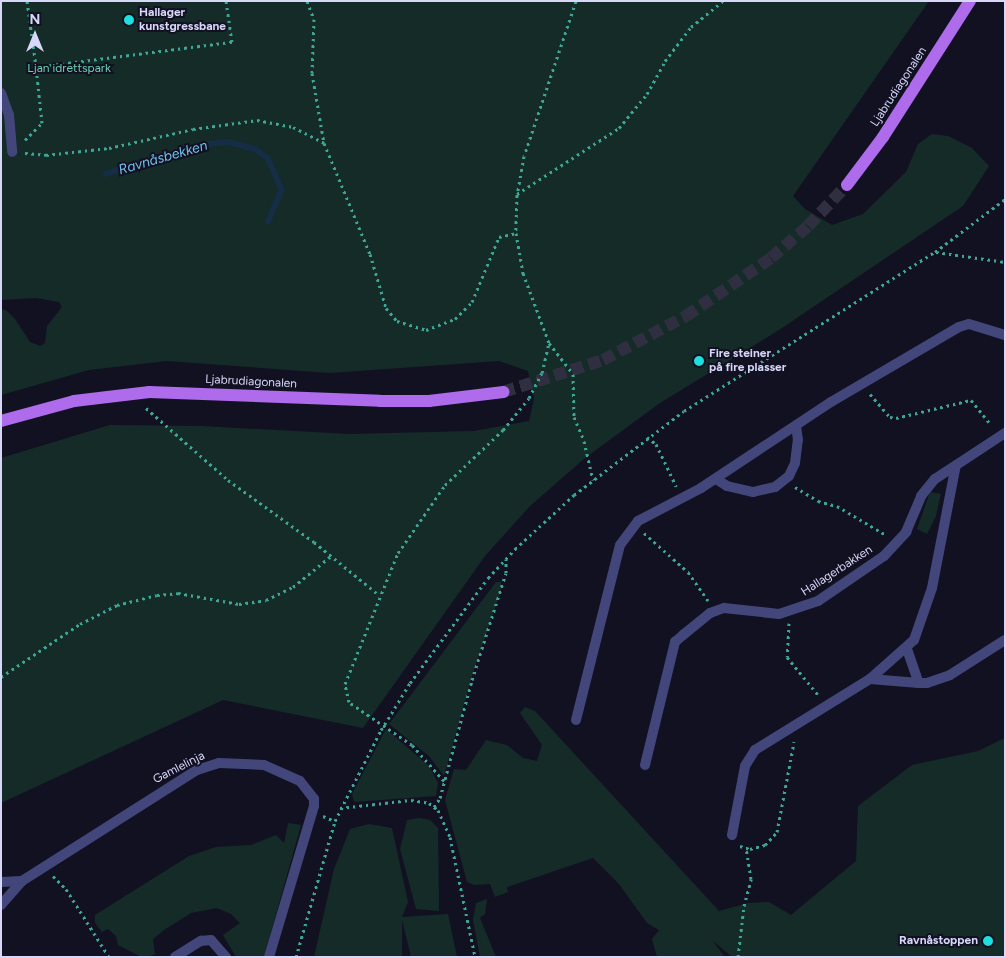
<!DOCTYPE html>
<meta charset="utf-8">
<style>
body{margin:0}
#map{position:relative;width:1006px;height:958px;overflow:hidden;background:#121122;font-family:Figtree,sans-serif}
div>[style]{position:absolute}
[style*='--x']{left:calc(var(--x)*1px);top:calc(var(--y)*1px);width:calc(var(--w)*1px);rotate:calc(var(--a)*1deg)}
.green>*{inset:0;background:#152b28}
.stream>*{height:5.5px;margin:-2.75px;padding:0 2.75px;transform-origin:2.75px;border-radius:2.75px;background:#162d46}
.primary-tunnel>*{height:12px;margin-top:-6px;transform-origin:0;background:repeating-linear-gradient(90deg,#302f42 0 12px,transparent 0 18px)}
.path>*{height:3px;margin-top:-1.5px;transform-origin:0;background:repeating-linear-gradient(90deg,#3ea695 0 2.5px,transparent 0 6.5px)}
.service>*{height:10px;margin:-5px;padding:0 5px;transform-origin:5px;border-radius:5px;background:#42467b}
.primary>*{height:12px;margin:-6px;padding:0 6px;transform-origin:6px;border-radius:6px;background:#ae6bec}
.path-bridge>*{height:3px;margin-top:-1.5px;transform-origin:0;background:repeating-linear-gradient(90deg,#3ea695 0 2.5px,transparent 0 6.5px)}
.dots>*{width:14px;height:14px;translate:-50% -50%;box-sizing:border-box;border:2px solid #121122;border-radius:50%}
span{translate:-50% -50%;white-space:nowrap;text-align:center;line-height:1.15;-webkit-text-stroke:4px #121122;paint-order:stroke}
.poi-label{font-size:12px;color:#d7d7fa;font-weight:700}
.left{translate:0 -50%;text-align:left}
.right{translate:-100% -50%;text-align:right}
.park-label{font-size:12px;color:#6cd1ad}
.street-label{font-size:12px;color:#d7d7fa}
.water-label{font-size:14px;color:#72c1ed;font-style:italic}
.frame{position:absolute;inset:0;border:2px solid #d7d7fa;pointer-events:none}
.north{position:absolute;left:10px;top:10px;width:50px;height:50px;-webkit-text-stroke:4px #121122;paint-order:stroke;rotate:0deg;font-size:14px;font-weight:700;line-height:20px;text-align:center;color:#d7d7fa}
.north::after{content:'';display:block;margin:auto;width:18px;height:22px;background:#d7d7fa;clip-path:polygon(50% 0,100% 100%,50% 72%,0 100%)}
</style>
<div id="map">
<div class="green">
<div style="clip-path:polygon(1px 1px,929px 1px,793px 196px,805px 209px,832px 225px,863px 214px,906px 172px,918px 144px,932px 134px,948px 136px,972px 148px,989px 166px,963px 206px,779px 330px,660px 403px,585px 458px,530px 506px,485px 556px,363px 728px,223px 700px,1px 803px,1px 458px,110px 425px,202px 426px,349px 434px,474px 431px,529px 421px,534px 399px,528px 371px,499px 361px,330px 373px,167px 361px,89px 370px,1px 395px,1px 309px,6px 310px,15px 319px,30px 342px,40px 346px,45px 343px,47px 326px,62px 307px,59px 302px,36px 298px,1px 300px)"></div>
<div style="clip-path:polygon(930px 492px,941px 494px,936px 516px,927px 534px,917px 529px)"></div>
<div style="clip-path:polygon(496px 582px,501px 582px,501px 591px,474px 669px,444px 776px,429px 756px,389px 724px)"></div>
<div style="clip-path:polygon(525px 707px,535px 711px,719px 911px,748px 903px,769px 902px,791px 915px,856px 861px,858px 806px,912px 765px,978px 751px,1005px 738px,1005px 957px,732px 957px,712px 940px,724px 956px,657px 957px,652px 939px,659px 930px,647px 923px,619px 884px,593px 858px,507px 887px,508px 892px,495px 897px,490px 884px,474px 885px,467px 882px,445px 800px,454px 769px,466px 770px,486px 740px,507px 745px,523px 758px,537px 761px,542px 745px,520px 713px)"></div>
<div style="clip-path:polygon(386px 729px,429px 766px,438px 783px,436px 796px,354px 802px,352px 794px)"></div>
<div style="clip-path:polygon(419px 818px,430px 820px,438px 828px,439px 911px,416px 909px,400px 849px,407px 820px)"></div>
<div style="clip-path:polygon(288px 823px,301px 825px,264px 957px,236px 957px,223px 935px,240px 923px,231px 914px,217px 908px,191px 913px,164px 930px,153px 939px,155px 954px,148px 957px,141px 957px,118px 945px,116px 936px,108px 929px,102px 932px,95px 923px,95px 915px,189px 856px,216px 847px,251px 845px,276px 835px,284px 843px)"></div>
<div style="clip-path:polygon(369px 824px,392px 828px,408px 902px,402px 917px,448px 914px,457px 957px,411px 957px,402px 920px,402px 957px,314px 957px,334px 869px,350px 829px)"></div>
<div style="clip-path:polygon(487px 899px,485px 914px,480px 918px,496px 957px,480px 957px,473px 920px,476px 903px)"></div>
</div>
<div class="stream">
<div style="--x:106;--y:174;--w:97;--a:-17.3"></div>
<div style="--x:199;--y:145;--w:30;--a:-6"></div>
<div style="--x:229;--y:142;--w:27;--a:15"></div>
<div style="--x:255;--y:149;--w:16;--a:35"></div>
<div style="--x:268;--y:158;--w:35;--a:66"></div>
<div style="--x:282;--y:190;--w:34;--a:113"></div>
</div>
<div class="primary-tunnel">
<div style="--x:503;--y:392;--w:105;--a:-17.7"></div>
<div style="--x:603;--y:360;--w:94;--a:-27.9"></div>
<div style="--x:686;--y:316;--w:103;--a:-34.3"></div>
<div style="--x:771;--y:258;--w:49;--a:-40.9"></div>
<div style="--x:808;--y:226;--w:57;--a:-46.4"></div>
</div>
<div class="path">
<div style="--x:27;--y:1;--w:67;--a:82.2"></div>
<div style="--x:36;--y:67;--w:198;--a:-7.3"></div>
<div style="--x:232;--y:42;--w:41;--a:-98.3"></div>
<div style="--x:307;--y:1;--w:19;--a:69"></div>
<div style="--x:314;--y:19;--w:54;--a:92.1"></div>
<div style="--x:312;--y:73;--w:71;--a:80.3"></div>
<div style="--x:324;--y:143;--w:120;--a:67.5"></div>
<div style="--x:370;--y:254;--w:56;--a:73.5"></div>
<div style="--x:386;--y:308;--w:17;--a:50"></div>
<div style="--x:397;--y:321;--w:30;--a:17"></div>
<div style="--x:426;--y:330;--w:31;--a:-21"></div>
<div style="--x:455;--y:319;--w:24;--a:-45"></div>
<div style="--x:472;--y:302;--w:70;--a:-67.4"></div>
<div style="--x:499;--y:237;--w:17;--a:-13"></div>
<div style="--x:576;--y:1;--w:163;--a:108.5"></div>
<div style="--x:524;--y:156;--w:40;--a:100"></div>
<div style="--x:517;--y:195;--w:38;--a:92"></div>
<div style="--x:516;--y:233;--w:41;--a:80.1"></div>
<div style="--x:523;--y:273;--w:75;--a:69.6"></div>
<div style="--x:549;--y:343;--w:39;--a:52"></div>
<div style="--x:573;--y:374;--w:43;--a:88.7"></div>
<div style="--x:574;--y:417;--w:26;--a:67"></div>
<div style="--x:584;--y:441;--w:40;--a:77"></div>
<div style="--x:25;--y:140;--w:24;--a:-45"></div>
<div style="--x:42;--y:123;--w:56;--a:-96.1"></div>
<div style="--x:25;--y:153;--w:21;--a:5"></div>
<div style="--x:46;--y:155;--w:63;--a:-6.3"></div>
<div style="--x:109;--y:148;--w:86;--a:-12.7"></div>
<div style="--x:193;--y:129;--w:65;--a:-8"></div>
<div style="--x:257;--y:120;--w:37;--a:11"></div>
<div style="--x:293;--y:127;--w:35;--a:27"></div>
<div style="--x:517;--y:194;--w:121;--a:-32.9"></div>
<div style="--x:619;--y:128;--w:44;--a:-50.5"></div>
<div style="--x:647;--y:94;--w:38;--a:-61"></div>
<div style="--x:665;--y:61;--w:43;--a:-52.6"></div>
<div style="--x:691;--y:27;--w:41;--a:-39.1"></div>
<div style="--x:936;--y:252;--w:70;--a:8.2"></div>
<div style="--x:870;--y:394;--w:30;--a:49"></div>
<div style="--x:890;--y:417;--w:6;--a:9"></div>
<div style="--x:896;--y:418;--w:77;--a:-13.5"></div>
<div style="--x:971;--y:400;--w:32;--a:51"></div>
<div style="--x:146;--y:408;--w:109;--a:41.3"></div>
<div style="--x:228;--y:480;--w:106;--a:35.8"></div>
<div style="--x:314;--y:542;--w:84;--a:39.2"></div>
<div style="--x:647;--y:437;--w:11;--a:38"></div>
<div style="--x:656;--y:444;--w:47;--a:64.5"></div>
<div style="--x:795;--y:487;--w:27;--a:31"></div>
<div style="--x:818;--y:501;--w:20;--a:15"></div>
<div style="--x:837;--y:506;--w:57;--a:30.6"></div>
<div style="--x:644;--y:533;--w:59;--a:41.6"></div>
<div style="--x:688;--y:572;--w:35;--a:55"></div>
<div style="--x:789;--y:623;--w:34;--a:93"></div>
<div style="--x:787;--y:657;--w:50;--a:50.6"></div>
<div style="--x:1;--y:677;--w:95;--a:-33.9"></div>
<div style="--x:80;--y:624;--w:42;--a:-27.2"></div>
<div style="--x:117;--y:605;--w:41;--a:-14"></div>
<div style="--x:157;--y:595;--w:21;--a:-5"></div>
<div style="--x:178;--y:593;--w:62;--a:10.2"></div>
<div style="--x:239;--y:604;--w:27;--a:-8"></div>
<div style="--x:266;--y:600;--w:30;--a:-26"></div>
<div style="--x:293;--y:587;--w:49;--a:-39.2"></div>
<div style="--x:388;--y:719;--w:42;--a:-58.6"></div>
<div style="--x:410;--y:683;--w:131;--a:-53.4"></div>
<div style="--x:488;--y:578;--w:40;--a:-47"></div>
<div style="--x:515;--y:549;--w:80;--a:-42.5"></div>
<div style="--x:574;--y:495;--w:138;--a:-37.4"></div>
<div style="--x:684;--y:411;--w:297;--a:-32.4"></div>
<div style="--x:935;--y:252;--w:88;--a:-37.1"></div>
<div style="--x:444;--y:781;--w:48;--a:-131.6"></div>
<div style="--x:412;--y:745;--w:76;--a:-145.7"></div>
<div style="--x:349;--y:702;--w:18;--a:-103"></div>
<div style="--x:345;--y:684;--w:141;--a:-68"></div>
<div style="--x:398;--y:553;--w:83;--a:-55.3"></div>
<div style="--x:445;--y:485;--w:80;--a:-43.5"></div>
<div style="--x:503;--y:430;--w:41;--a:-50.9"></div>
<div style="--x:529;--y:398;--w:28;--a:-63"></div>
<div style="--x:542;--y:373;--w:31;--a:-77"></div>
<div style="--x:434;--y:807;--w:11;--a:-56"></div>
<div style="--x:440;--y:798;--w:122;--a:-74.8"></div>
<div style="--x:472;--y:680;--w:112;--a:-72.4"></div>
<div style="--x:506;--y:573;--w:14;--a:-90"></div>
<div style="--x:340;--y:808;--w:71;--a:-6.4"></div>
<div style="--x:411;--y:800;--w:18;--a:9"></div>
<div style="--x:429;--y:803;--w:11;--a:38"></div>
<div style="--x:438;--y:810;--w:30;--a:66"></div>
<div style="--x:450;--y:837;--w:123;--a:78.2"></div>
<div style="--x:323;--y:816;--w:13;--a:23"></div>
<div style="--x:740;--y:846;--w:10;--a:17"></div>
<div style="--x:750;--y:849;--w:16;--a:-15"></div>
<div style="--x:765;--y:845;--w:18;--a:-47"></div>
<div style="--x:777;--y:832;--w:92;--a:-79.3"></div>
<div style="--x:53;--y:876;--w:18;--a:45"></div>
<div style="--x:66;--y:889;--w:80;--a:57.7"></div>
<div style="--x:296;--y:957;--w:141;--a:-74"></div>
<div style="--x:335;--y:821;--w:102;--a:-63.2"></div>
<div style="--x:738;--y:957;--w:51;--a:-83.3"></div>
<div style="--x:744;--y:906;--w:28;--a:-75"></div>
<div style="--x:751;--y:879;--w:31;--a:-99"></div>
</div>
<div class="service">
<div style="--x:1;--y:93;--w:23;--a:70"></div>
<div style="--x:9;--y:115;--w:37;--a:85"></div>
<div style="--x:716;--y:479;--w:13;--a:32"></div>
<div style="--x:727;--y:486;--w:27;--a:13"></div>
<div style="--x:753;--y:492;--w:23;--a:-13"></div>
<div style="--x:775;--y:487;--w:18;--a:-38"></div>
<div style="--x:789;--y:476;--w:14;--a:-65"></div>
<div style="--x:795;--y:463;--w:23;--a:-83"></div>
<div style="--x:798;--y:440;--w:14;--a:-98"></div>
<div style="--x:907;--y:649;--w:36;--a:71"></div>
<div style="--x:919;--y:683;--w:8;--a:0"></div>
<div style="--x:927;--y:683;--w:24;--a:-19"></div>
<div style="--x:950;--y:675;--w:65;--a:-32.5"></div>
<div style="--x:870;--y:679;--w:49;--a:4.7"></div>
<div style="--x:576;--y:720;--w:180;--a:-75.9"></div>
<div style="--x:620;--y:545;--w:30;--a:-53"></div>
<div style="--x:638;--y:521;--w:71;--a:-27.6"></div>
<div style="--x:701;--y:488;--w:156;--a:-33.5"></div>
<div style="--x:831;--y:402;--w:148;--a:-30.4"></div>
<div style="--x:959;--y:327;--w:10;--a:-17"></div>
<div style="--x:969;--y:324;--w:38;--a:17"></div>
<div style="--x:645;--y:765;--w:127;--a:-76.3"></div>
<div style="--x:675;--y:642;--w:11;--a:-41"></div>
<div style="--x:683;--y:635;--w:35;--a:-39"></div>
<div style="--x:710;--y:613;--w:15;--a:-20"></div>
<div style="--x:724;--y:608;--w:55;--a:6.2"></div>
<div style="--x:779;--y:614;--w:41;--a:-18.4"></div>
<div style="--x:818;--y:601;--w:80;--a:-34.3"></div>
<div style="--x:884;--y:556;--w:33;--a:-47"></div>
<div style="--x:906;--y:532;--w:39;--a:-67"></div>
<div style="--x:921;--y:496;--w:22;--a:-51"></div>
<div style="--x:935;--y:479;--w:84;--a:-33.3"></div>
<div style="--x:732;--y:835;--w:70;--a:-79.3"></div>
<div style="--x:745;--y:766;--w:19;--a:-58"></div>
<div style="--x:755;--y:750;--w:135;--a:-31.7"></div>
<div style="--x:870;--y:679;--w:59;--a:-41.6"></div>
<div style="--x:914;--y:640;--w:55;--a:-70.9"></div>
<div style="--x:932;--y:588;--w:125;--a:-79"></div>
<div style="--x:1;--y:882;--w:21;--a:-3"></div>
<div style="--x:22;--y:881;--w:207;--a:-32.4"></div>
<div style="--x:197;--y:770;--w:23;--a:-18"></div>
<div style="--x:219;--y:763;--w:45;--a:2.5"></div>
<div style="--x:264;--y:765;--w:39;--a:24"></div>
<div style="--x:300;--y:781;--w:23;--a:52"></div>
<div style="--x:314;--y:799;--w:7;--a:90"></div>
<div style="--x:314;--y:806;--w:158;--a:106.6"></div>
<div style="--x:1;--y:905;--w:32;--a:-49"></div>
<div style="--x:175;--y:957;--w:31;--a:-32"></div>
<div style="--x:201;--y:941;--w:10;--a:-6"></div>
<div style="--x:211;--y:940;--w:23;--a:49"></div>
</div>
<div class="primary">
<div style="--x:847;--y:185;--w:60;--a:-53.1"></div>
<div style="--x:883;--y:137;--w:161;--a:-57.4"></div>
<div style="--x:1;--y:421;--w:76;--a:-15.3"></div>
<div style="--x:74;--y:401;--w:76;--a:-6.8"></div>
<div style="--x:149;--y:392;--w:231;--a:2.2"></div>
<div style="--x:380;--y:401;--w:49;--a:0"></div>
<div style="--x:429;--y:401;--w:75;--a:-6.9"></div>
</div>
<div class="path-bridge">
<div style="--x:381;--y:730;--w:13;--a:-58"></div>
</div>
<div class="dots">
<div style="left:129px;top:20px;background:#1ddfde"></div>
<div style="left:699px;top:361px;background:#1ddfde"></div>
<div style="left:988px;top:941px;background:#1ddfde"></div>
</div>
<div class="poi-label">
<span class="left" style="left:139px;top:20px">Hallager<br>kunstgressbane</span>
<span class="left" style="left:709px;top:361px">Fire steiner<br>på fire plasser</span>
<span class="right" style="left:978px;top:941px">Ravnåstoppen</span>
</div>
<div class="park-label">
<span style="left:69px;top:69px">Ljan idrettspark</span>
</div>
<div class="street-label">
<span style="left:899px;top:87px;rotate:-57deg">Ljabrudiagonalen</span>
<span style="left:251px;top:382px;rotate:3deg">Ljabrudiagonalen</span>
<span style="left:837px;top:571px;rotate:-33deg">Hallagerbakken</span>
<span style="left:179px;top:768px;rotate:-27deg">Gamlelinja</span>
</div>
<div class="water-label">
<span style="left:163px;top:158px;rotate:-16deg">Ravnåsbekken</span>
</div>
<div class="frame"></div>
<div class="north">N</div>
</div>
